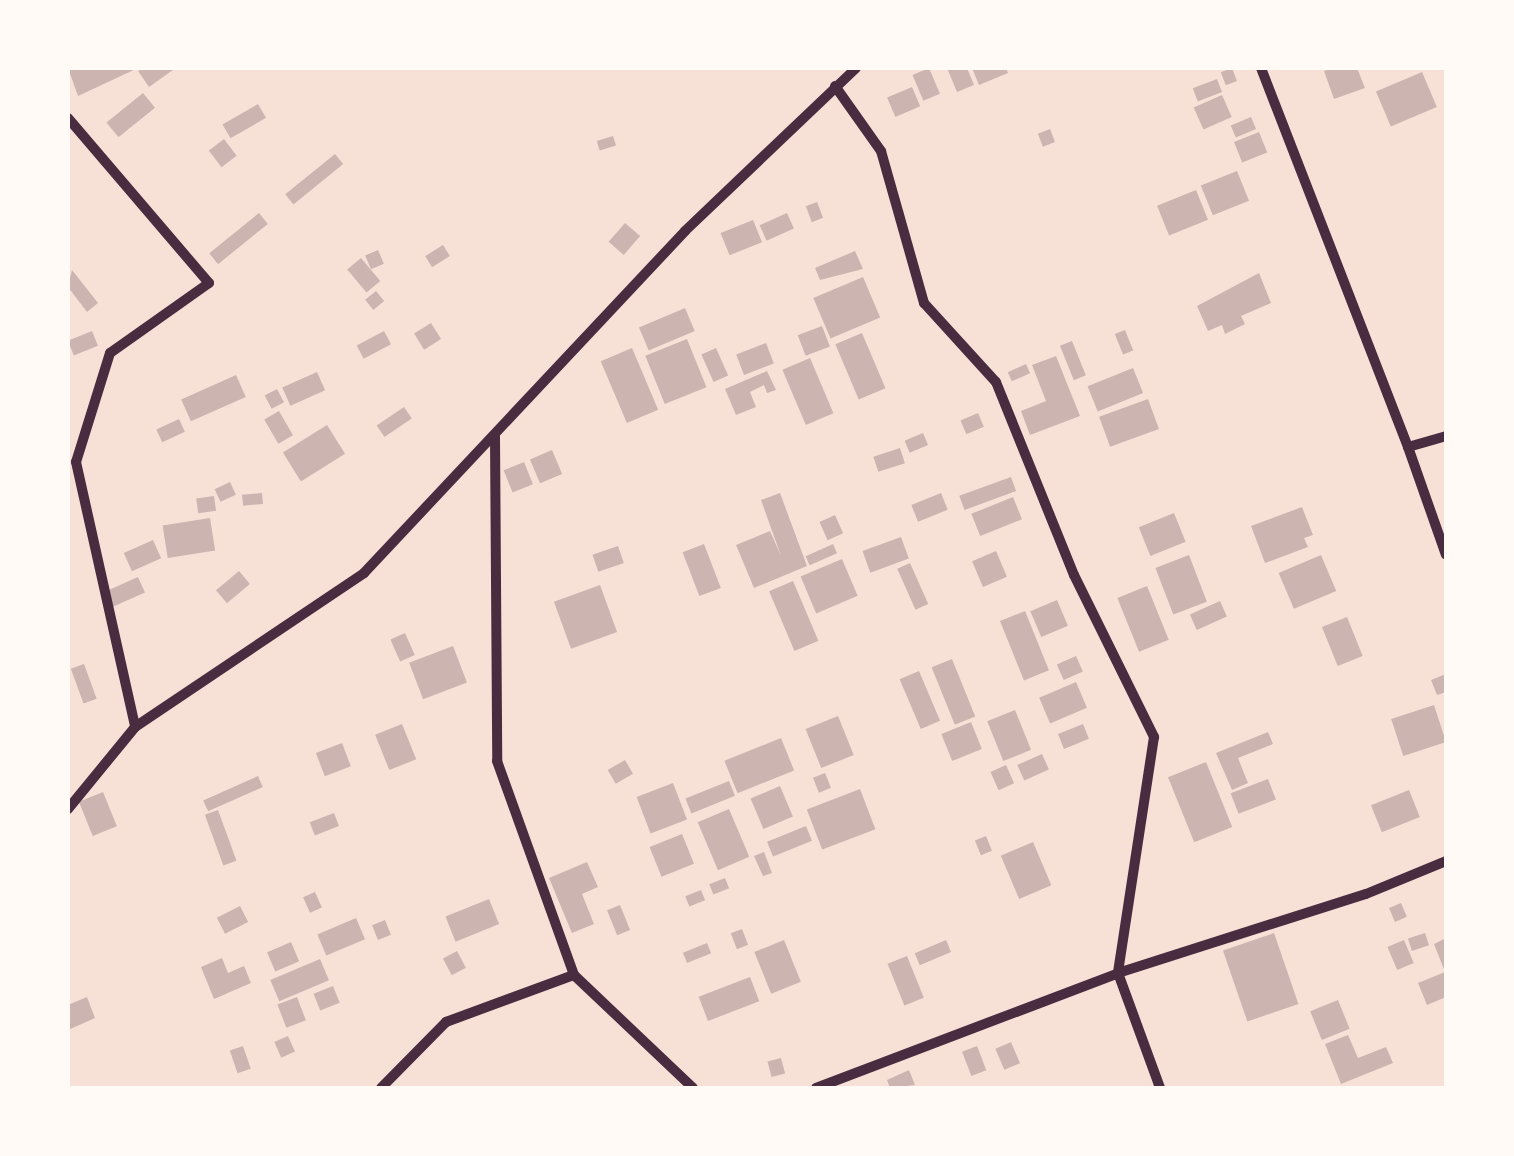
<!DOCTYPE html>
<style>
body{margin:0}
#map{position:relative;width:1514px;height:1156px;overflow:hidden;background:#f7e1d7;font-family:"Exo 2",sans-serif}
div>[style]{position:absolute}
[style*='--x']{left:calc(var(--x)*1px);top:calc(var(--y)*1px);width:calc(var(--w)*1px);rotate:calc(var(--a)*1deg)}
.building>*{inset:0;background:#ccb4b1;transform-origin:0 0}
.minor>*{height:10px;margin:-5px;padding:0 5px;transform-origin:5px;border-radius:5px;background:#4a2c40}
span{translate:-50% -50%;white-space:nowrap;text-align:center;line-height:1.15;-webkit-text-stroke:8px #fffaf5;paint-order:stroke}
.frame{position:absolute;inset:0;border:70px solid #fffaf5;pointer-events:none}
</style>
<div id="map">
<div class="building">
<div style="clip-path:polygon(68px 68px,138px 68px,78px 96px)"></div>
<div style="clip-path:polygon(144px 68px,171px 68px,173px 70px,149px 87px,138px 71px)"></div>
<div style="left:929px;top:68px;width:28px;height:18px;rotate:67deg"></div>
<div style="clip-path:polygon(947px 68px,967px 68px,974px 85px,957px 92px)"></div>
<div style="clip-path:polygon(972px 68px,1006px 68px,1008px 73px,979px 85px)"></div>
<div style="left:1232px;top:68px;width:14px;height:12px;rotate:69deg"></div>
<div style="clip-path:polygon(1333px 68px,1357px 68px,1365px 88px,1334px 99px,1324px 71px)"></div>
<div style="left:1422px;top:72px;width:38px;height:50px;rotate:67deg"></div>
<div style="left:1217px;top:79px;width:14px;height:26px;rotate:69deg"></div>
<div style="left:912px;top:87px;width:21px;height:27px;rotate:67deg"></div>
<div style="left:143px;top:93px;width:19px;height:47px;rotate:51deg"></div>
<div style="left:1222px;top:95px;width:24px;height:31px;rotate:66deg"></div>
<div style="left:258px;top:104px;width:16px;height:41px;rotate:60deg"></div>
<div style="left:1251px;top:117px;width:13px;height:22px;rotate:67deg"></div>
<div style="left:1050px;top:129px;width:14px;height:13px;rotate:69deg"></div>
<div style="left:1259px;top:132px;width:22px;height:27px;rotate:68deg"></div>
<div style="left:613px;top:136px;width:10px;height:17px;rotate:73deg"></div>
<div style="left:224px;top:139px;width:21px;height:19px;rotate:53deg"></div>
<div style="left:335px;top:154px;width:13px;height:64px;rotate:51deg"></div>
<div style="left:1237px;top:171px;width:32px;height:39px;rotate:68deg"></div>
<div style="left:1196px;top:190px;width:32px;height:42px;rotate:68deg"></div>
<div style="left:817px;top:202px;width:17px;height:12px;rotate:69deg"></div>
<div style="left:259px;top:213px;width:14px;height:64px;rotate:51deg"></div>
<div style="left:787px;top:213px;width:17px;height:30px;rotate:66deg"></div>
<div style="left:753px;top:220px;width:24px;height:35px;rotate:68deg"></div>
<div style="left:625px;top:223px;width:20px;height:25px;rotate:41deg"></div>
<div style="left:443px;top:245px;width:13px;height:21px;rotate:58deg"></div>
<div style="left:378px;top:250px;width:15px;height:14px;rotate:67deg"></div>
<div style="clip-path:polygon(855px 251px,863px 269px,820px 280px,815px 268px)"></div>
<div style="left:361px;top:258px;width:30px;height:18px;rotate:50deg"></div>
<div style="clip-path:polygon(72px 270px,98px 303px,87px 312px,68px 287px)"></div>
<div style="clip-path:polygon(1259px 273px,1271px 303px,1241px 316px,1245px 324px,1225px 334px,1222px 325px,1208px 331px,1197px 306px)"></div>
<div style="left:863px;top:277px;width:44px;height:54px;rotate:67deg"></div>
<div style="left:376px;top:291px;width:13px;height:14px;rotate:51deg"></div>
<div style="left:685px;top:308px;width:25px;height:50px;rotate:67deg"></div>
<div style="left:431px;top:323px;width:19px;height:20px;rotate:58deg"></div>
<div style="left:822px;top:326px;width:22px;height:26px;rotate:69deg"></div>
<div style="left:1125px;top:330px;width:22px;height:11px;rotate:68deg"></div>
<div style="left:92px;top:331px;width:16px;height:26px;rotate:68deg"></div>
<div style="left:384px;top:331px;width:15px;height:31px;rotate:62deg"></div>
<div style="left:862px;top:333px;width:60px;height:29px;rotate:67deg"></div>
<div style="left:687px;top:339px;width:52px;height:45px;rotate:68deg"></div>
<div style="left:1072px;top:341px;width:37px;height:13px;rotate:68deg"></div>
<div style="left:766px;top:343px;width:22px;height:32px;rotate:69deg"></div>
<div style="left:632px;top:348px;width:67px;height:34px;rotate:67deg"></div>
<div style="left:716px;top:348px;width:30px;height:16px;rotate:66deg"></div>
<div style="clip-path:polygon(1056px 356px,1080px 416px,1030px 435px,1021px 411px,1046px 401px,1032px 365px)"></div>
<div style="left:810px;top:358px;width:60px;height:30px;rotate:67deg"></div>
<div style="left:1026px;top:364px;width:10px;height:20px;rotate:66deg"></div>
<div style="left:1133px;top:368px;width:27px;height:49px;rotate:68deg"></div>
<div style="clip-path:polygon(767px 371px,776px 390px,767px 393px,764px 385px,750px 392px,756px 407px,736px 415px,725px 389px)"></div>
<div style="left:317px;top:372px;width:20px;height:38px;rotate:66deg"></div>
<div style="left:236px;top:375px;width:24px;height:60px;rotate:66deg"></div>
<div style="left:277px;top:389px;width:15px;height:14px;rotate:62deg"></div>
<div style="left:1148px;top:399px;width:32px;height:52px;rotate:70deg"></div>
<div style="left:404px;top:407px;width:14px;height:33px;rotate:56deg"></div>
<div style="left:279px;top:411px;width:28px;height:17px;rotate:60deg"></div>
<div style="left:978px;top:413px;width:15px;height:19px;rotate:67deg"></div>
<div style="left:179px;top:419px;width:14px;height:25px;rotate:65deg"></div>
<div style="left:327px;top:425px;width:34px;height:52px;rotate:58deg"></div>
<div style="left:923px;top:433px;width:13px;height:20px;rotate:67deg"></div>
<div style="left:900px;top:448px;width:16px;height:28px;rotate:72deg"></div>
<div style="left:552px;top:450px;width:26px;height:24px;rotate:67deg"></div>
<div style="left:524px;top:462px;width:24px;height:22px;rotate:68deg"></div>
<div style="left:1011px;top:477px;width:15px;height:55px;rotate:70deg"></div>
<div style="left:230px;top:482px;width:14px;height:17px;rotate:65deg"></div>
<div style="left:262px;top:493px;width:11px;height:20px;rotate:85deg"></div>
<div style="clip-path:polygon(780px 493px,807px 566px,754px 588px,736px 545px,770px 531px,781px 556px,761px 500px)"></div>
<div style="left:941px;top:493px;width:18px;height:32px;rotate:68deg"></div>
<div style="left:214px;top:496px;width:15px;height:18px;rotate:82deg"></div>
<div style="left:1013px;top:497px;width:24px;height:45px;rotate:68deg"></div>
<div style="clip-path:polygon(1302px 507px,1313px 535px,1304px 538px,1308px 547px,1265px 563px,1251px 526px)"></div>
<div style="left:1174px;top:513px;width:31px;height:38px;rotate:68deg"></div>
<div style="left:835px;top:515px;width:20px;height:17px;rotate:66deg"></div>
<div style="left:210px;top:518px;width:33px;height:48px;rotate:81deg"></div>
<div style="left:901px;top:537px;width:23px;height:41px;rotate:70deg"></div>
<div style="left:153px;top:540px;width:20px;height:32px;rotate:66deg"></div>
<div style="left:704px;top:544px;width:47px;height:23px;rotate:69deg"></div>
<div style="left:833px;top:544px;width:10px;height:30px;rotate:66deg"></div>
<div style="left:618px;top:546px;width:18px;height:27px;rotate:71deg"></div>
<div style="left:996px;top:551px;width:28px;height:26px;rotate:67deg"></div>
<div style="left:1189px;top:555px;width:50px;height:36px;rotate:69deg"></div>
<div style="left:1321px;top:555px;width:39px;height:46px;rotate:67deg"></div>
<div style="left:842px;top:559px;width:40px;height:45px;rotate:67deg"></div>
<div style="left:910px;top:563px;width:45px;height:14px;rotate:66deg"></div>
<div style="left:239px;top:571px;width:17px;height:30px;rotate:50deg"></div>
<div style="left:138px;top:577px;width:17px;height:35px;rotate:66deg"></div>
<div style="left:793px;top:581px;width:65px;height:26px;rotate:67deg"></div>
<div style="left:600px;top:585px;width:50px;height:49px;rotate:70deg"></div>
<div style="left:1147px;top:586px;width:58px;height:32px;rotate:68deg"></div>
<div style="left:1057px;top:600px;width:28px;height:29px;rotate:67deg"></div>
<div style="left:1220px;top:601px;width:17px;height:33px;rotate:66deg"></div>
<div style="left:1025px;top:611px;width:64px;height:27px;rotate:68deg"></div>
<div style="left:1347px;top:617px;width:42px;height:27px;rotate:68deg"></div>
<div style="left:405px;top:633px;width:24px;height:16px;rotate:66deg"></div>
<div style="left:453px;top:646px;width:39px;height:47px;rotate:69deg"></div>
<div style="left:1076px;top:656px;width:17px;height:21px;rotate:66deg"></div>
<div style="left:952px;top:659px;width:62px;height:22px;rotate:68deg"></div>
<div style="left:84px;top:664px;width:37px;height:14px;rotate:70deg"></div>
<div style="left:919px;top:671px;width:54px;height:21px;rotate:67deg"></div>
<div style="clip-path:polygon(1446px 674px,1446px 692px,1437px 695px,1431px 680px)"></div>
<div style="left:1076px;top:682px;width:28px;height:40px;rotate:67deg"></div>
<div style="left:1434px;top:705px;width:39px;height:45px;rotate:72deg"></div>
<div style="left:1015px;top:710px;width:43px;height:30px;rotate:68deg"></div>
<div style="left:838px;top:716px;width:42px;height:35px;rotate:68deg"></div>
<div style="left:971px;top:722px;width:29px;height:32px;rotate:68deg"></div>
<div style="left:402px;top:724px;width:38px;height:29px;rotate:68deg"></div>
<div style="left:1083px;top:724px;width:16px;height:27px;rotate:68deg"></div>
<div style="clip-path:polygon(1268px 732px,1273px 744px,1238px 758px,1248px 783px,1232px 790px,1216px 753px)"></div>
<div style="left:781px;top:738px;width:35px;height:61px;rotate:68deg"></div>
<div style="left:342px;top:743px;width:25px;height:28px;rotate:69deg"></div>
<div style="left:1042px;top:754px;width:17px;height:27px;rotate:66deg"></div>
<div style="left:625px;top:760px;width:16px;height:20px;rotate:60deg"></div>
<div style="left:1206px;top:762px;width:70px;height:41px;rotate:68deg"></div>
<div style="left:1006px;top:765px;width:20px;height:17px;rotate:66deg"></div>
<div style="left:825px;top:773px;width:16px;height:13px;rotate:68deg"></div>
<div style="left:258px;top:776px;width:12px;height:60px;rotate:66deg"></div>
<div style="left:1268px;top:779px;width:22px;height:40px;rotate:69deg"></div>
<div style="left:729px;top:781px;width:16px;height:47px;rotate:68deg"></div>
<div style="left:673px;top:783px;width:39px;height:39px;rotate:69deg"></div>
<div style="left:780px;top:786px;width:33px;height:32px;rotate:67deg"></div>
<div style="left:860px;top:789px;width:43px;height:57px;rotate:69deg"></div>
<div style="left:1409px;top:790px;width:29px;height:41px;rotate:68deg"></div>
<div style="left:103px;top:792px;width:37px;height:26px;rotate:68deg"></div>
<div style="left:729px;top:809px;width:52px;height:34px;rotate:67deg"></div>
<div style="left:218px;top:810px;width:54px;height:14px;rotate:70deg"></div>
<div style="left:334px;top:813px;width:14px;height:26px;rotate:69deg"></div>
<div style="left:806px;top:826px;width:16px;height:42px;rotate:68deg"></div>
<div style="left:682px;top:834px;width:32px;height:35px;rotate:68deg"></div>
<div style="left:986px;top:836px;width:16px;height:12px;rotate:68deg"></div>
<div style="left:1033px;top:842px;width:47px;height:35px;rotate:67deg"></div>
<div style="clip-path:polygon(764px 852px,772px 873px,763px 876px,754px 856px)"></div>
<div style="clip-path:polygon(587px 862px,598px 887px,582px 894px,594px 924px,572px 933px,549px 878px)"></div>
<div style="left:725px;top:878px;width:11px;height:17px;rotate:68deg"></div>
<div style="left:701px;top:890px;width:11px;height:17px;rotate:68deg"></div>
<div style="left:315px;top:892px;width:17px;height:13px;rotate:66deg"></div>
<div style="left:489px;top:899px;width:27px;height:47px;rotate:68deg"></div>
<div style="left:1401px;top:903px;width:15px;height:13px;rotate:67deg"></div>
<div style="left:620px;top:905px;width:27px;height:14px;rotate:68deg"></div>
<div style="left:240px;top:906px;width:18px;height:26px;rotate:63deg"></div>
<div style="left:356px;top:918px;width:23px;height:42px;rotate:67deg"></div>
<div style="left:385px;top:920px;width:16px;height:14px;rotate:68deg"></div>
<div style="left:742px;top:929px;width:17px;height:12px;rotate:69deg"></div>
<div style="left:1274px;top:933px;width:75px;height:54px;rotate:71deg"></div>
<div style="left:1425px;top:933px;width:13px;height:18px;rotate:72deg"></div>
<div style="clip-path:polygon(1446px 938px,1446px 997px,1427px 1005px,1418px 983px,1445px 972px,1434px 944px)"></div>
<div style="left:784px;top:940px;width:45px;height:32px;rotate:68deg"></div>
<div style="left:946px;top:940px;width:13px;height:34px;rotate:67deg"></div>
<div style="left:1404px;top:940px;width:25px;height:18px;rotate:67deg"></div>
<div style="left:291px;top:942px;width:21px;height:26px;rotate:67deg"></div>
<div style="left:707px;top:943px;width:11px;height:26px;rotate:68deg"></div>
<div style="left:457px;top:951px;width:19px;height:16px;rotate:62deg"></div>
<div style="left:907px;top:956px;width:45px;height:21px;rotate:68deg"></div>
<div style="clip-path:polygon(222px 958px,228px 973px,244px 966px,251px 983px,214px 999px,201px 967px)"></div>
<div style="left:320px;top:959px;width:23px;height:54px;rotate:67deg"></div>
<div style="left:750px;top:977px;width:26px;height:55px;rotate:69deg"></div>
<div style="left:333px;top:986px;width:18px;height:21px;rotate:68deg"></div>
<div style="clip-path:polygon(87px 997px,95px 1018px,68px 1030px,68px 1005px)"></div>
<div style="left:297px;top:997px;width:25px;height:21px;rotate:69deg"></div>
<div style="left:1338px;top:1000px;width:31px;height:30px;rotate:68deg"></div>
<div style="clip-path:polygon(1348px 1035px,1358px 1058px,1386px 1047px,1393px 1063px,1341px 1084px,1325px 1044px)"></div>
<div style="left:288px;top:1036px;width:17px;height:15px;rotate:66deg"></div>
<div style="left:1011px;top:1042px;width:23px;height:17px;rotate:67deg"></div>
<div style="left:243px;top:1046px;width:24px;height:14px;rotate:71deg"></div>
<div style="left:977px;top:1046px;width:26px;height:16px;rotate:69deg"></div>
<div style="left:781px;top:1058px;width:16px;height:14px;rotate:75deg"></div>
<div style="clip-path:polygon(909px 1070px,915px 1085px,890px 1088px,887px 1080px)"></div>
</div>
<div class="minor">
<div style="--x:1261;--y:68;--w:407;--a:68.8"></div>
<div style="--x:1408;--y:447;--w:40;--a:-16"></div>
<div style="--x:835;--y:86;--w:80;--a:54.7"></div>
<div style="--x:881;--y:151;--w:158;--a:74.2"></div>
<div style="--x:924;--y:303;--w:107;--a:47.7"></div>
<div style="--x:996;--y:382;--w:208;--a:68"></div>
<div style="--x:1074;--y:575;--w:181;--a:63.7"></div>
<div style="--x:1154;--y:737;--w:239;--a:98.7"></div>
<div style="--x:1118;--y:973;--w:122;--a:69.9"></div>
<div style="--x:68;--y:118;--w:217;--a:49.5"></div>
<div style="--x:209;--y:283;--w:121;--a:144.7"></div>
<div style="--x:110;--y:353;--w:114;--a:107.3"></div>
<div style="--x:76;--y:462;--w:271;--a:77.4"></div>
<div style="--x:495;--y:437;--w:324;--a:89.6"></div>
<div style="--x:497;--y:761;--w:227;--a:70.2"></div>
<div style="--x:574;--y:975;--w:164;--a:43.5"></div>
<div style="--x:1408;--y:447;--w:114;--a:70.6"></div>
<div style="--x:68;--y:809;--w:106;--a:-50.7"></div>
<div style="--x:135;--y:727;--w:276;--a:-33.9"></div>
<div style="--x:364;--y:573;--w:469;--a:-46.8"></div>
<div style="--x:685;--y:231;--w:236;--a:-43.6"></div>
<div style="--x:381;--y:1088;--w:93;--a:-45.4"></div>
<div style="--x:446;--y:1022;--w:136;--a:-20.2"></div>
<div style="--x:816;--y:1088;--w:323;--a:-20.8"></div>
<div style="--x:1118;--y:973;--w:260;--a:-17.7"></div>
<div style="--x:1366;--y:894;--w:87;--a:-22.4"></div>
</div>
<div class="frame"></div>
</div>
